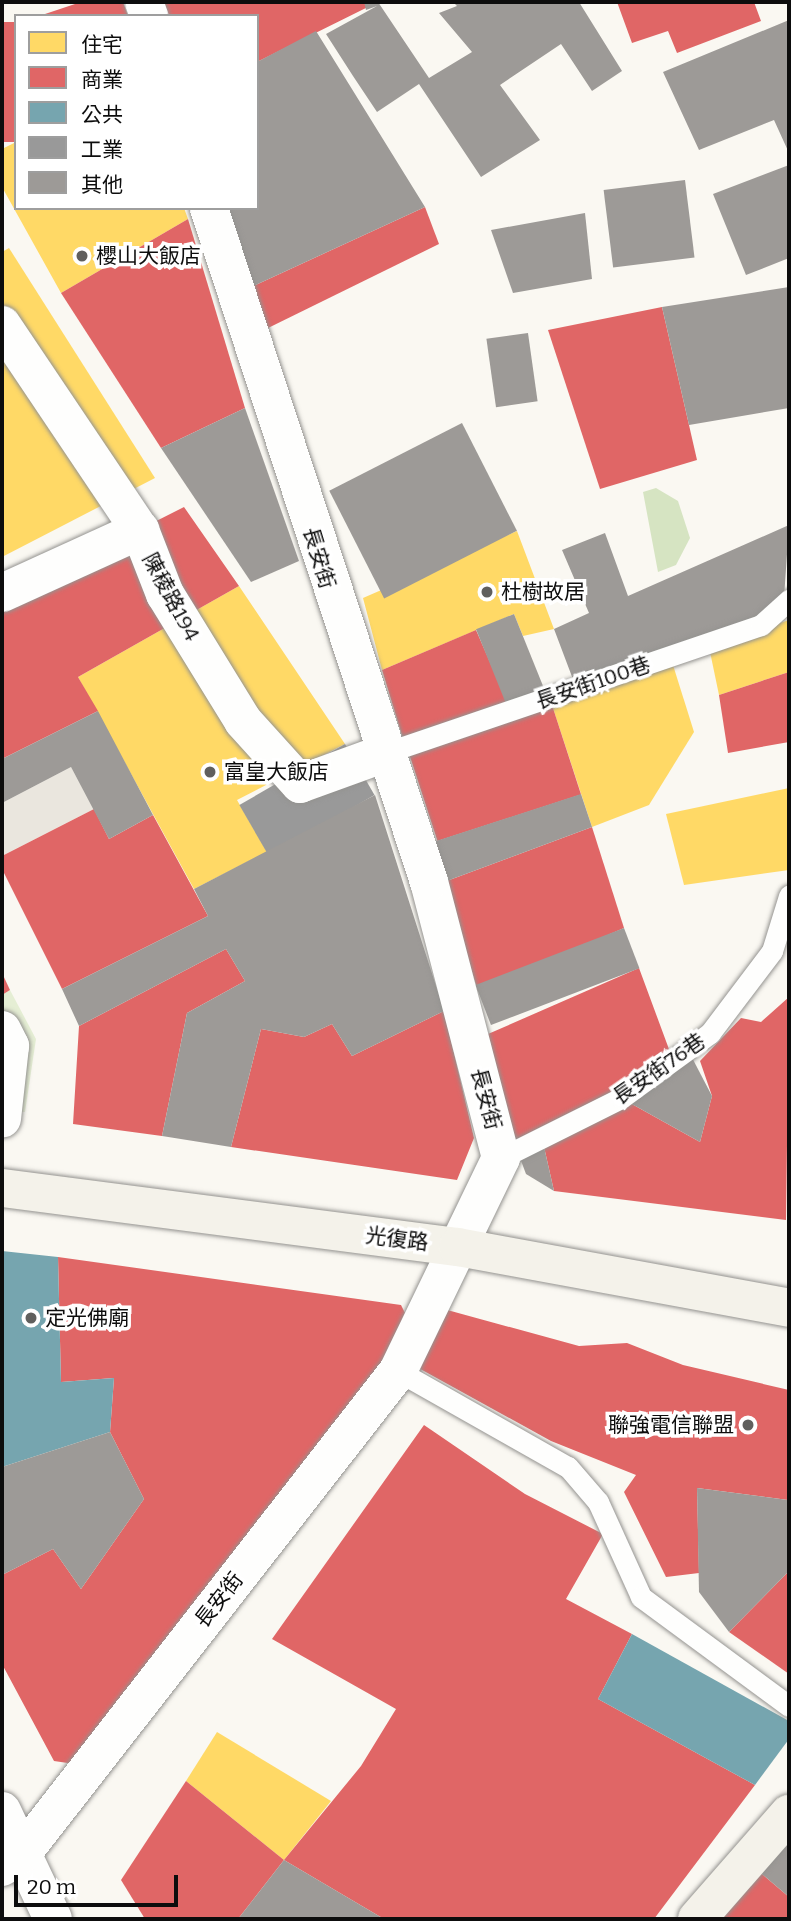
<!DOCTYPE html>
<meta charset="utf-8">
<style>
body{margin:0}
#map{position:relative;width:791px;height:1921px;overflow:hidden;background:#faf8f2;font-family:Bitter,"Noto Sans TC",serif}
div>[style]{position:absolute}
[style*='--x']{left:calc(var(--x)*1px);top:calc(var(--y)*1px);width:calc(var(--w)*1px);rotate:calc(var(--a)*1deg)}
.green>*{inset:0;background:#e5eed4}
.forest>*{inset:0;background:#d6e4c2}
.plaza>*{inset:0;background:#eae6de}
.homes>*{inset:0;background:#ffd966}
.shops>*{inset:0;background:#e06666;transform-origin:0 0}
.public>*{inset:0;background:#76a5af}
.industry>*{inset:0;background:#999;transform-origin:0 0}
.building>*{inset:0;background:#9d9a97;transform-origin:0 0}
.roads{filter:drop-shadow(0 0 2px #949390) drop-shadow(0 0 2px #949390)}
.lane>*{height:21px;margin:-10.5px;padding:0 10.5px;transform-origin:10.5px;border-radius:10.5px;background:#fefefd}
.street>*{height:38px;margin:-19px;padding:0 19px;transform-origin:19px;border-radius:19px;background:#fefefd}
.secondary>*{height:38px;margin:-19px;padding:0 19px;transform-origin:19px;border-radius:19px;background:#f4f2ea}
.dots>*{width:19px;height:19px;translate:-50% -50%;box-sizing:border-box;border:4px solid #fff;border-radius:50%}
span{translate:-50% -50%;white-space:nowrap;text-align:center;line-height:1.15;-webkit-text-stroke:7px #fff;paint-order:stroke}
.poi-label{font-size:21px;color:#0d0d0d}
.left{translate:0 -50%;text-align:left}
.right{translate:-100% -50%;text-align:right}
.street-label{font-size:21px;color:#0d0d0d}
.frame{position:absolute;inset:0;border:4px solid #0d0d0d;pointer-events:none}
.legend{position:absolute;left:14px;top:14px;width:245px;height:196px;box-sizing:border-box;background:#fff;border:2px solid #9e9e9e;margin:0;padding:9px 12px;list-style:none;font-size:21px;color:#0d0d0d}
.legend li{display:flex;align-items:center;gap:14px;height:35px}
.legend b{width:35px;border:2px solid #9e9e9e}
.scale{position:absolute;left:14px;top:1875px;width:164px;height:32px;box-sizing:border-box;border:4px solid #0d0d0d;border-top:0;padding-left:9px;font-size:21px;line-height:24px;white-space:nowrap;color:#0d0d0d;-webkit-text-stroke:5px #fff;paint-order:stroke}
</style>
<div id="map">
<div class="green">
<div style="clip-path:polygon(10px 990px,36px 1039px,25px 1112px,2px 1112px,2px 995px)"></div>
</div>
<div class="forest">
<div style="clip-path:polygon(656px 488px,678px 501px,690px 538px,676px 565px,658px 572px,643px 492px)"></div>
</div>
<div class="plaza">
<div style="clip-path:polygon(71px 767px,94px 809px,2px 856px,2px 803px)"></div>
</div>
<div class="homes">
<div style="clip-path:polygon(16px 142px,16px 208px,184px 208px,188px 219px,61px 293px,2px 187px,2px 149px)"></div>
<div style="clip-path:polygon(9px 248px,155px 478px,2px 557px,2px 252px)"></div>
<div style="clip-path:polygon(517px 531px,554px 629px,523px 636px,514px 614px,382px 670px,363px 598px)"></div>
<div style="clip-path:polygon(239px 586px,345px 744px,237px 800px,267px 852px,194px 889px,78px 677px)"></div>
<div style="clip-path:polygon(789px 620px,789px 672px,719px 695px,709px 647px)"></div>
<div style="clip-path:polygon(673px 665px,694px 732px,649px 805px,592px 827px,552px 705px)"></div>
<div style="clip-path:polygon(789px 788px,789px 870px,684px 885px,666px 814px)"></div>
<div style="clip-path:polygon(217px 1732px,331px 1801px,284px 1860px,186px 1781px)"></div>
</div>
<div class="shops">
<div style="clip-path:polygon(81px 2px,123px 2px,128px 16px,39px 16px)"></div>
<div style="clip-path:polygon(157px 2px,378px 2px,257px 62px,257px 16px,162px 16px)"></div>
<div style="clip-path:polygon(617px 2px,754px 2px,761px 21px,677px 53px,668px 31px,632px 43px)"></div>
<div style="left:16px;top:22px;width:120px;height:15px;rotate:90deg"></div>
<div style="clip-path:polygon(425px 207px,439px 244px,264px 330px,249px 288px)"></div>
<div style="clip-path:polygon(188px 219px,245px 408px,161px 448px,61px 293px)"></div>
<div style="clip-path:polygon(662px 307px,697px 460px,600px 489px,548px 330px)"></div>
<div style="clip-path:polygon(184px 507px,239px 586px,78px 677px,98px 711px,2px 759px,2px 599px)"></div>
<div style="clip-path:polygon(476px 630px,509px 706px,404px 742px,382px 670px)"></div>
<div style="clip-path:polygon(789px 672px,789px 742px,728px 753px,719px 695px)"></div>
<div style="left:552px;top:705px;width:94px;height:151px;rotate:72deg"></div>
<div style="clip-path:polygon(94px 809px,109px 839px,153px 815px,208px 916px,62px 989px,2px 869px,2px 856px)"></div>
<div style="clip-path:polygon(592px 827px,624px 928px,478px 991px,444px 882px)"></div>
<div style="clip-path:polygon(226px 949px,245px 981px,187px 1013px,162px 1136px,73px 1124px,79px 1026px)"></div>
<div style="clip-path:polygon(639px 968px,673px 1060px,621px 1098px,700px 1142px,712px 1096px,700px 1061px,741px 1018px,761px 1022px,789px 997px,786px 1220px,554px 1191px,542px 1138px,517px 1150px,488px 1034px)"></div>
<div style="clip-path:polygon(2px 973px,10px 990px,2px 995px)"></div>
<div style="clip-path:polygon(444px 1011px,474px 1138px,457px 1180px,231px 1147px,261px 1029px,304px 1037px,332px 1024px,352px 1056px)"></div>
<div style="clip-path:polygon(58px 1257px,401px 1305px,418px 1339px,95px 1767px,54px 1761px,2px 1664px,2px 1575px,53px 1549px,81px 1589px,144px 1499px,110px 1432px,114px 1378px,61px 1382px)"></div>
<div style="clip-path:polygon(440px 1308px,579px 1346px,627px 1343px,683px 1365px,789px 1390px,788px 1500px,697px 1488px,699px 1573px,666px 1577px,624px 1492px,636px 1475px,551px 1441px,413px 1365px)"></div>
<div style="clip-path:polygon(424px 1425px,525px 1494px,603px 1534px,566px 1599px,632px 1634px,598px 1699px,755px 1785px,654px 1919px,384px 1919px,284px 1860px,361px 1766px,396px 1709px,272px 1639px)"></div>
<div style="clip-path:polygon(789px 1571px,789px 1674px,729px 1632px)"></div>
<div style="clip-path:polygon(186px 1781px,284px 1860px,238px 1919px,145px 1919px,121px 1880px)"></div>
<div style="clip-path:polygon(755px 1868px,789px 1897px,789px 1919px,712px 1919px)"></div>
</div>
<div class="public">
<div style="clip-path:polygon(2px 1251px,58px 1257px,61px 1382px,114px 1378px,110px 1432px,2px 1467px)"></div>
<div style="clip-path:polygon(632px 1634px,789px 1721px,789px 1739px,755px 1785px,598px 1699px)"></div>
</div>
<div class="industry">
<div style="left:345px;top:744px;width:59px;height:122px;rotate:60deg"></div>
</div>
<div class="building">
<div style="clip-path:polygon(364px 2px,378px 2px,429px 78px,472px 52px,439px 13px,457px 6px,453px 2px,579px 2px,622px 71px,592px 91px,561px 44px,500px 85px,540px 140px,481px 177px,419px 84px,377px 112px,353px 76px,326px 34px,377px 6px,366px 10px)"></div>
<div style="clip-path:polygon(789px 20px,789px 153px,774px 120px,699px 150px,663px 72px)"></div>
<div style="clip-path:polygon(316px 31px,425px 207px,249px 288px,222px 208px,257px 208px,257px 62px)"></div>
<div style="clip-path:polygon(789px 165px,789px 258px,746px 275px,713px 194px)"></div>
<div style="left:685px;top:180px;width:78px;height:82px;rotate:83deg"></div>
<div style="clip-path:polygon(585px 213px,592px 279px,513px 293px,491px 230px)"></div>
<div style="clip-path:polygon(789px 287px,789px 408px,689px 425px,662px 307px)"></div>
<div style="left:528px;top:333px;width:69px;height:42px;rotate:82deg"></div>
<div style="clip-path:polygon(245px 408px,299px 561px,251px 582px,161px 448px)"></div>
<div style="left:462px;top:423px;width:121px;height:149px;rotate:63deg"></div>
<div style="clip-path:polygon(789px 525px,784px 598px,747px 626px,574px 682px,554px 629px,589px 613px,562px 550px,605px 533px,628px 596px)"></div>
<div style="left:514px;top:614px;width:84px;height:41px;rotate:68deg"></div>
<div style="clip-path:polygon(98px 711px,153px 815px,109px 839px,71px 767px,2px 803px,2px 759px)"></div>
<div style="clip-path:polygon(581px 794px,592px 827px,444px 882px,433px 842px)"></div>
<div style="clip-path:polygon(375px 795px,444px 1011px,352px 1056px,332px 1024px,304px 1037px,261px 1029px,231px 1147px,162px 1136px,187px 1013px,245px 981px,226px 949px,79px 1026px,62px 989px,208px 916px,194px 889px)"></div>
<div style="left:624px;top:928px;width:43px;height:159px;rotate:69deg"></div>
<div style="clip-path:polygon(688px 1050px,712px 1096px,700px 1142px,621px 1098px)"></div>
<div style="clip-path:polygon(542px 1138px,554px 1191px,526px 1174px,517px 1150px)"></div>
<div style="clip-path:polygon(110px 1432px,144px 1499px,81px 1589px,53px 1549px,2px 1575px,2px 1467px)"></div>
<div style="clip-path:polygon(697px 1488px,788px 1500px,789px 1571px,729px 1632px,699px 1592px)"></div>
<div style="clip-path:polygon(789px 1834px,789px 1897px,755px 1868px)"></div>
<div style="clip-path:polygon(284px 1860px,384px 1919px,238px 1919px)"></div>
</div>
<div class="roads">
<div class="lane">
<div style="--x:388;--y:752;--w:394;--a:-18.8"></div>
<div style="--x:761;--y:625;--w:38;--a:-42"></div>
<div style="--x:501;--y:1158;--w:134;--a:-26.6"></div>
<div style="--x:621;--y:1098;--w:110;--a:-36.1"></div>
<div style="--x:710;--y:1033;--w:103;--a:-52.9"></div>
<div style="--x:772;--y:951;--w:58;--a:-72.8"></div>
<div style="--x:398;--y:1371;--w:195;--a:29.5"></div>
<div style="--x:568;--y:1467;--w:46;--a:49.4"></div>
<div style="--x:598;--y:1502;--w:104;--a:65.6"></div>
<div style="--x:641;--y:1597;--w:184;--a:36.4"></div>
</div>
<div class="street">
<div style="--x:144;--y:2;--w:15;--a:70"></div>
<div style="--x:2;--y:325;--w:247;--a:56.1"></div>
<div style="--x:140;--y:530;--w:69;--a:68.7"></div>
<div style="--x:165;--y:594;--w:149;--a:58.4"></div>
<div style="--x:243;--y:721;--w:85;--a:47.9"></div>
<div style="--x:300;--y:784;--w:94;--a:-20"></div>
<div style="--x:2;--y:593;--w:152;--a:-24.5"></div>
<div style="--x:2;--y:1030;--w:18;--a:63"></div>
<div style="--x:10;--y:1046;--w:73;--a:96.3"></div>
<div style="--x:2;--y:1811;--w:119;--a:64.7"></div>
<div style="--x:2;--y:1867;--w:22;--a:-32"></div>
<div style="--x:21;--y:1855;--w:614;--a:-52.08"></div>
<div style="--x:398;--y:1371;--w:237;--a:-64.2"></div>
<div style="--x:501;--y:1158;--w:285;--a:-104.6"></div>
<div style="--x:429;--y:882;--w:709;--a:-108.08"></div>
</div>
<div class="secondary">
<div style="--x:2;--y:1188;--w:460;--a:7.4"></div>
<div style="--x:458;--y:1247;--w:337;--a:10.4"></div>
<div style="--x:697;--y:1919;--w:140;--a:-48.8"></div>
</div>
</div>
<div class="dots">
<div style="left:82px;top:256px;background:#605f5d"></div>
<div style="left:487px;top:592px;background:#605f5d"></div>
<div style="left:210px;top:772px;background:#605f5d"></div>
<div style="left:31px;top:1318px;background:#605f5d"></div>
<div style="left:748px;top:1425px;background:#605f5d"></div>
</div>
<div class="poi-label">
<span class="left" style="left:96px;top:256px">櫻山大飯店</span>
<span class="left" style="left:501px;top:592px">杜樹故居</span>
<span class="left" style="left:224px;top:772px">富皇大飯店</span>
<span class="left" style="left:45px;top:1318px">定光佛廟</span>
<span class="right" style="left:734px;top:1425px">聯強電信聯盟</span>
</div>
<div class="street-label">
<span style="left:319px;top:558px;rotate:73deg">長安街</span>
<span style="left:171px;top:597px;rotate:62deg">陳稜路194</span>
<span style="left:593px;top:683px;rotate:-19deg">長安街100巷</span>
<span style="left:659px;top:1069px;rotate:-35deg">長安街76巷</span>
<span style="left:486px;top:1099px;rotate:75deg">長安街</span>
<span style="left:397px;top:1239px;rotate:7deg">光復路</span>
<span style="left:219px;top:1600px;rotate:-52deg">長安街</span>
</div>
<div class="frame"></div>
<ul class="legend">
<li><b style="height:19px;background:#ffd966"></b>住宅</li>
<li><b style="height:19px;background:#e06666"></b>商業</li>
<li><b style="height:19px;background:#76a5af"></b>公共</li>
<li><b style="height:19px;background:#999"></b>工業</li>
<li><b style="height:19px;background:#9d9a97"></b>其他</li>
</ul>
<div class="scale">20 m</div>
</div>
